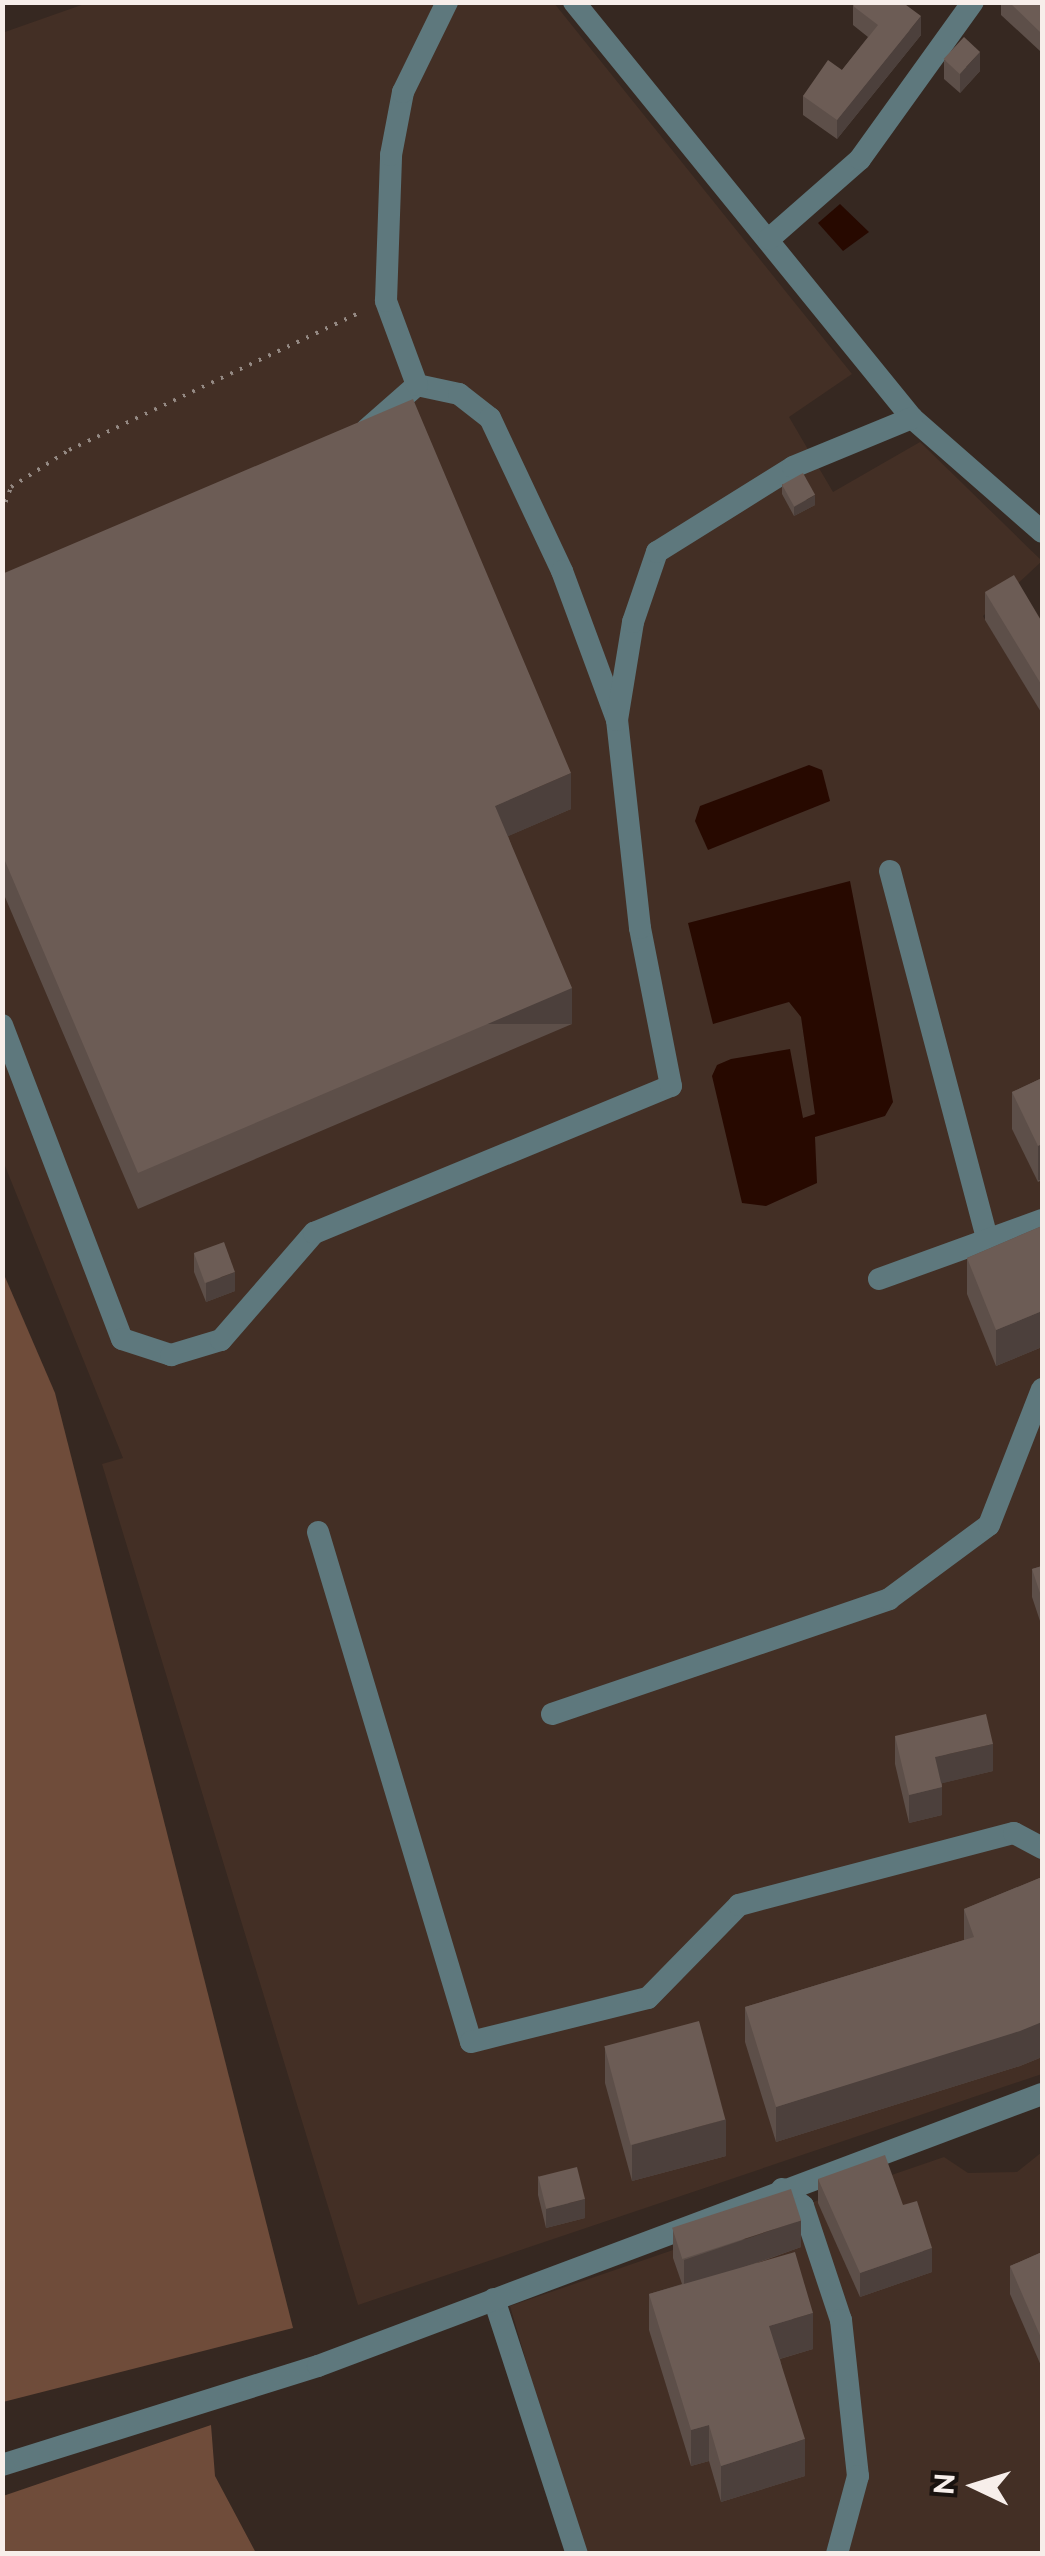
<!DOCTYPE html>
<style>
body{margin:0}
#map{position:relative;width:1045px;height:2556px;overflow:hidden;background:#362821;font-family:Raleway,sans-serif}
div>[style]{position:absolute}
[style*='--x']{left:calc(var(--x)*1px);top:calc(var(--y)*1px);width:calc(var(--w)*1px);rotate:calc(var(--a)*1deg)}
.built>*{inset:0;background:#432f25}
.green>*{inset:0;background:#6f4c3a}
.water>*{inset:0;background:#270900}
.path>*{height:4px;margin-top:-2px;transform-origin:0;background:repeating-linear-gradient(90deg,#948983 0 2.5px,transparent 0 10.5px)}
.minor>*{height:22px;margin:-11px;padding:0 11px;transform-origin:11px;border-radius:11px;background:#5e787d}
.wall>*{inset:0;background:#5d4f49}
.shaded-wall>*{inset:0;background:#4c403c;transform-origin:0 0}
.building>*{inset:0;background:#6c5c55;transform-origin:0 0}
span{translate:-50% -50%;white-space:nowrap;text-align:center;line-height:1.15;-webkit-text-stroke:10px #19120f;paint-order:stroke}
.frame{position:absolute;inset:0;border:5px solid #f7eeea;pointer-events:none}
.north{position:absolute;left:925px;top:2436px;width:100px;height:100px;-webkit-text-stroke:8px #19120f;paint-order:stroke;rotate:274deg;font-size:28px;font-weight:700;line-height:40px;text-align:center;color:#f7eeea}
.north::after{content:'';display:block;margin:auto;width:35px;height:45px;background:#f7eeea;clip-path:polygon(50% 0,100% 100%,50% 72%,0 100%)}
</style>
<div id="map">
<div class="built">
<div style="clip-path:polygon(90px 2px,554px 3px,852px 374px,789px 417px,833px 492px,920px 442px,1042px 561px,983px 616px,1042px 712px,1042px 2074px,358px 2305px,102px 1464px,123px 1458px,3px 1161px,2px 33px)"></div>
<div style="clip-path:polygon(1042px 2152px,1042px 2553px,582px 2553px,510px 2306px,944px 2157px,968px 2173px,1017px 2172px)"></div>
</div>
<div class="green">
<div style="clip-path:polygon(2px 1270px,55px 1393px,293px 2328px,3px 2402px)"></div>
<div style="clip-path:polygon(211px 2425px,215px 2476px,256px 2553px,3px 2553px,3px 2496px)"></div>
</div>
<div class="water">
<div style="clip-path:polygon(840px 204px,869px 232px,843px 251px,818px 223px)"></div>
<div style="clip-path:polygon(809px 765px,822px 770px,830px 801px,708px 850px,695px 821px,700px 806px)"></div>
<div style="clip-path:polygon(850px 881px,893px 1102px,885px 1116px,815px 1137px,817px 1183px,766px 1206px,742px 1203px,712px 1076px,717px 1065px,731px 1059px,790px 1049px,803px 1118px,815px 1114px,801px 1017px,789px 1002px,713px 1024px,688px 923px)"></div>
</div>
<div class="path">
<div style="--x:2;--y:512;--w:27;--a:-70"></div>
<div style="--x:11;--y:487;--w:69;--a:-32.5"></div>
<div style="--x:69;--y:450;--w:325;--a:-25.3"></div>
</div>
<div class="minor">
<div style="--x:574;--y:2;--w:536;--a:50.91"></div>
<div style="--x:912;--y:418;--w:173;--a:41.2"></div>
<div style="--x:769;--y:239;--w:121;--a:-41.3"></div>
<div style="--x:860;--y:159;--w:193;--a:-54.3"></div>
<div style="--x:417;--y:385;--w:43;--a:12.1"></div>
<div style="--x:459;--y:394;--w:39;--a:38"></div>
<div style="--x:490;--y:418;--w:169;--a:64.8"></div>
<div style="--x:562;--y:571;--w:156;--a:69.7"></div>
<div style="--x:367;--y:429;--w:67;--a:-41.3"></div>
<div style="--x:417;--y:385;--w:90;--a:-110.3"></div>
<div style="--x:386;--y:301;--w:146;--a:-88"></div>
<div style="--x:391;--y:155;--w:64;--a:-79.2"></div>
<div style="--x:403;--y:92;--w:100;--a:-63.9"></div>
<div style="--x:890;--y:871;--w:383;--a:75.2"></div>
<div style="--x:2;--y:1025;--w:336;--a:69.1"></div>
<div style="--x:122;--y:1339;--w:52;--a:18.1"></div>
<div style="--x:171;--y:1355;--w:52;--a:-16.7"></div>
<div style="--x:221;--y:1340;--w:142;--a:-49"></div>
<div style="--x:314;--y:1233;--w:386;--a:-22.4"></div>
<div style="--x:671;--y:1086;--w:161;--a:-101.1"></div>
<div style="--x:640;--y:928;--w:209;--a:-96.3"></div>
<div style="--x:617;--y:720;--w:99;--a:-80.7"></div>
<div style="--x:633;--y:622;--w:74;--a:-71.1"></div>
<div style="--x:657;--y:552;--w:160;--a:-32"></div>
<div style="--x:793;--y:467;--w:129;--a:-22.4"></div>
<div style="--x:879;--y:1279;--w:173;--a:-19.9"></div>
<div style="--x:318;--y:1532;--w:532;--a:73.3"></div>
<div style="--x:471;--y:2042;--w:182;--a:-14"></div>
<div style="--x:648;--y:1998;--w:130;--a:-45.6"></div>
<div style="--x:739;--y:1905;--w:284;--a:-14.7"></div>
<div style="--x:1014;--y:1833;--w:32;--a:28"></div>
<div style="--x:552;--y:1714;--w:356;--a:-18.8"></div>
<div style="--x:889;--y:1599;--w:124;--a:-36.5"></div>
<div style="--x:989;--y:1525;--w:146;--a:-68.7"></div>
<div style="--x:782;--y:2189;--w:27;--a:39"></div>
<div style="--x:803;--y:2206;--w:120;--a:71.6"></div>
<div style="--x:841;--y:2320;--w:157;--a:83.8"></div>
<div style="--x:858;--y:2476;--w:81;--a:105.1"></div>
<div style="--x:494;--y:2299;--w:268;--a:72"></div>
<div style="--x:2;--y:2465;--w:331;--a:-17.4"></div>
<div style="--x:318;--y:2366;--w:773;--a:-20.59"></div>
</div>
<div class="wall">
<div style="clip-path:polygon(1001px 2px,1042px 2px,1040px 51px,1001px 15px)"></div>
<div style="clip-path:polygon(853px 6px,921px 35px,837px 139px,803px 115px,803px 96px,842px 70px,868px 37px,853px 25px)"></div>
<div style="clip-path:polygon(944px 60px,980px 71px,960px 93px,944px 79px)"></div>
<div style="clip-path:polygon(782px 484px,815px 505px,794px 516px,782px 494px)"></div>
<div style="clip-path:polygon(2px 574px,571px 809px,508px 836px,572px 1024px,138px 1209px,2px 890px)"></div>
<div style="clip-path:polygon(985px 592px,1042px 622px,1041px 712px,985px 620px)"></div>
<div style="clip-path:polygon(1042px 1078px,1042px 1180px,1038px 1182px,1012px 1129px,1012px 1092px)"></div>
<div style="clip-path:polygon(1042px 1226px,1042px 1347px,996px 1366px,967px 1294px,967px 1258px)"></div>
<div style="clip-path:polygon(194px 1253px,235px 1291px,206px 1302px,194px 1272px)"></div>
<div style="clip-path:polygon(1042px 1566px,1042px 1627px,1032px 1597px,1032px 1569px)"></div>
<div style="clip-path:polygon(895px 1736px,993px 1771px,942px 1783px,942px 1815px,909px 1823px,895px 1764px)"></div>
<div style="clip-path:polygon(1042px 1877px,1042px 2057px,1020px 2066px,776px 2142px,745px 2042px,745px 2007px,964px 1940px,964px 1909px)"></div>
<div style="clip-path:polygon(605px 2047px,726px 2156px,632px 2181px,605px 2083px)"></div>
<div style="clip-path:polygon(538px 2176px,585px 2218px,546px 2228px,538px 2195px)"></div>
<div style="clip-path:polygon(818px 2179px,903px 2205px,932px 2272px,860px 2297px,818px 2203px)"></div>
<div style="clip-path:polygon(673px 2230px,801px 2247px,757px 2263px,813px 2349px,780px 2359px,805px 2476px,721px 2502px,709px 2461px,691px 2466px,649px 2330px,649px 2294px,682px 2284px,673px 2258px)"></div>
<div style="clip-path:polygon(1042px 2252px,1042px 2368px,1010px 2294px,1010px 2266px)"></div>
</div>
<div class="shaded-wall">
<div style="clip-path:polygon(921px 16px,921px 35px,837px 139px,837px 120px)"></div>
<div style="clip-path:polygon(1042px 29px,1042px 48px,1040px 51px,1040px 32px)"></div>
<div style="clip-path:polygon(980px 52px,980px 71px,960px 93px,960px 74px)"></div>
<div style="clip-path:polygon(815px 495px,815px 505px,794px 516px,794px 507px)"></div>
<div style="clip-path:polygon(571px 773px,571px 809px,495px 842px,495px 806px)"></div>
<div style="left:572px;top:988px;width:36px;height:472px;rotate:90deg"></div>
<div style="left:1042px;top:1144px;width:36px;height:4px;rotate:90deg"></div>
<div style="clip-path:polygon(235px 1272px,235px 1291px,206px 1302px,206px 1283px)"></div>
<div style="clip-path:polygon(1042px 1311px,1042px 1347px,996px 1366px,996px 1330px)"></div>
<div style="clip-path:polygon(993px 1744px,993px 1771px,935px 1785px,935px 1757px)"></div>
<div style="clip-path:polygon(942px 1787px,942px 1815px,909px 1823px,909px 1795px)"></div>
<div style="clip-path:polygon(1042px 2022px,1042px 2057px,1020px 2066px,776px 2142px,776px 2107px)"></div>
<div style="clip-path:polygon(726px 2119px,726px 2156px,632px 2181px,632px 2145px)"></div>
<div style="clip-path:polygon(585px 2199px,585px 2218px,546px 2228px,546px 2209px)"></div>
<div style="clip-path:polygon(801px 2220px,801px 2247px,684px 2288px,684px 2260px)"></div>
<div style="clip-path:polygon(932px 2248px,932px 2272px,860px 2297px,860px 2273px)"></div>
<div style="clip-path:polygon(813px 2313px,813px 2349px,769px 2362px,769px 2326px)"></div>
<div style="clip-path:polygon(709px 2425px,709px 2461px,691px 2466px,691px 2430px)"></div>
<div style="clip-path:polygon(805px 2439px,805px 2476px,721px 2502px,721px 2466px)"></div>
</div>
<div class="building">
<div style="clip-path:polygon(855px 2px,902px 2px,921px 16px,837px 120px,803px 96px,828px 60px,842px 70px,878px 25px,853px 6px)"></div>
<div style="clip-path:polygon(1009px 2px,1042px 2px,1042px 29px,1040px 32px)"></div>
<div style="left:964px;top:37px;width:22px;height:30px;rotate:43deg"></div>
<div style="clip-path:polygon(413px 399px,571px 773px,495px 806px,572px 988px,138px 1173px,2px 854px,2px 574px)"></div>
<div style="left:803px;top:473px;width:25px;height:24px;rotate:61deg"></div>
<div style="clip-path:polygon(1014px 575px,1042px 622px,1041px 684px,985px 592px)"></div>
<div style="clip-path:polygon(1042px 1078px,1042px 1144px,1038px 1146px,1012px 1092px)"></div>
<div style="clip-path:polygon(1042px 1226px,1042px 1311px,996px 1330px,967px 1258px)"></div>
<div style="left:224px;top:1242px;width:32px;height:32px;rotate:70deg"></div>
<div style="clip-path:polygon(1042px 1566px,1042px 1599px,1032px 1569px)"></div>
<div style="clip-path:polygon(986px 1714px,993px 1744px,935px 1757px,942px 1787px,909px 1795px,895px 1736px)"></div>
<div style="clip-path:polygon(1042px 1877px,1042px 2022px,1020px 2031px,776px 2107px,745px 2007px,974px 1937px,964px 1909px)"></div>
<div style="left:699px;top:2021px;width:102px;height:98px;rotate:75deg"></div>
<div style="clip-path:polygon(885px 2155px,903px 2205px,917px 2201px,932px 2248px,860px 2273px,818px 2179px)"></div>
<div style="left:577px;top:2167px;width:33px;height:40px;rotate:76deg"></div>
<div style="left:791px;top:2189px;width:33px;height:125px;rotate:72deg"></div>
<div style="clip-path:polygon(795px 2252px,813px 2313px,769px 2326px,805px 2439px,721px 2466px,709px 2425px,691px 2430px,649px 2294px)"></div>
<div style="clip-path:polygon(1042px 2252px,1042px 2340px,1010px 2266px)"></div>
</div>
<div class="frame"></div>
<div class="north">N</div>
</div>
